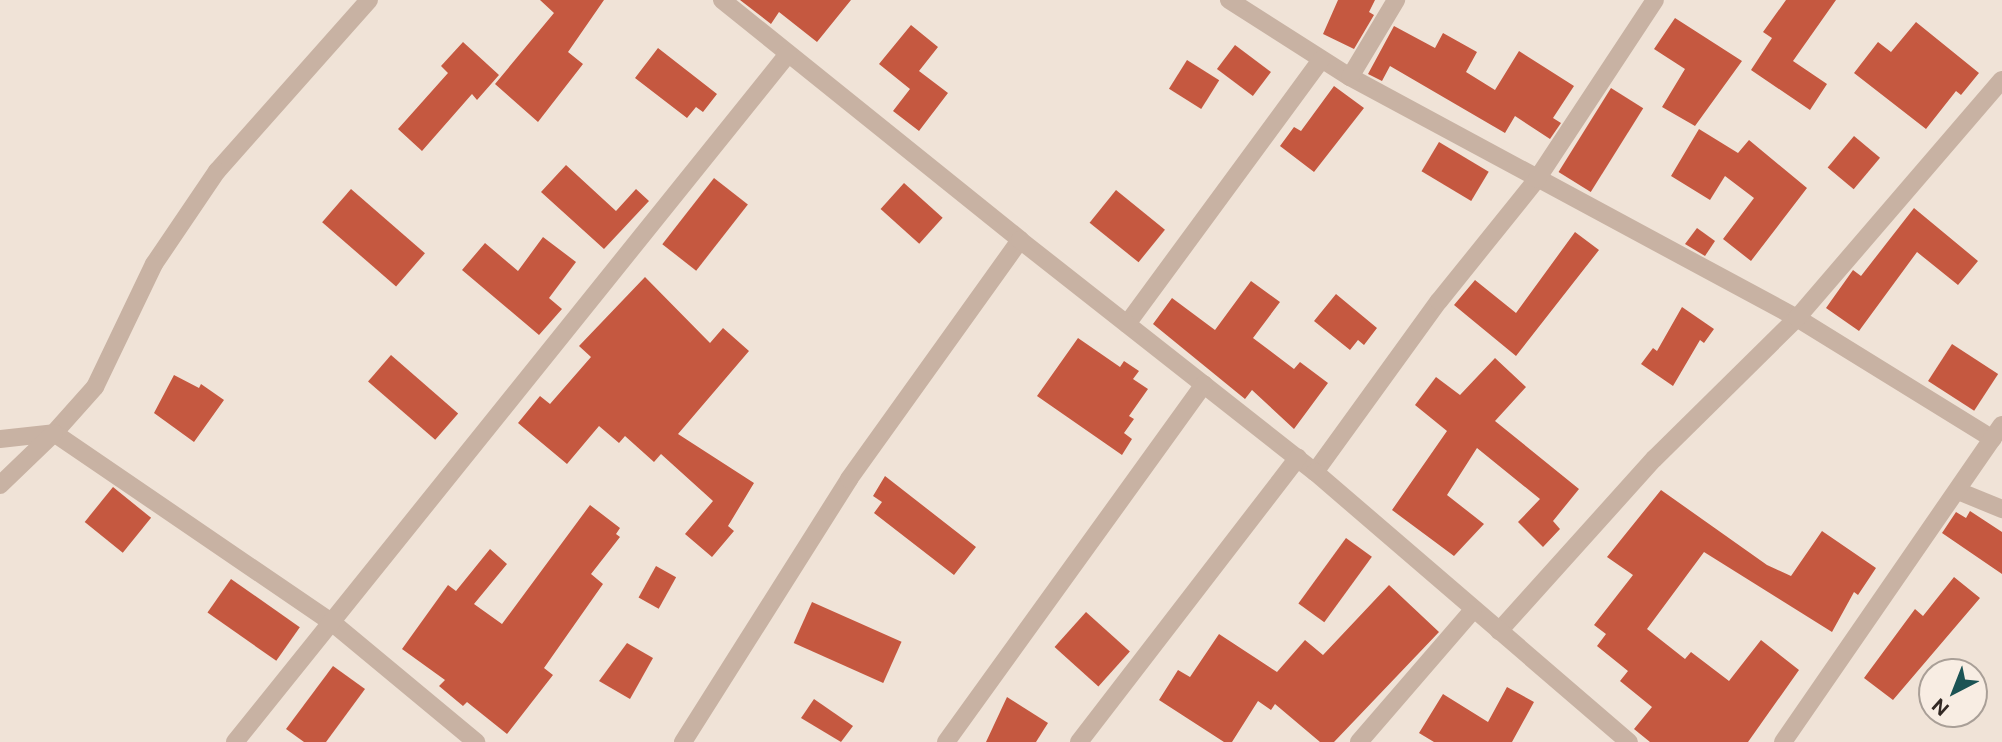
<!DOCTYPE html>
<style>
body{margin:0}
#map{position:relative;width:2002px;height:742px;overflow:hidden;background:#f0e3d7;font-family:"Public Sans",sans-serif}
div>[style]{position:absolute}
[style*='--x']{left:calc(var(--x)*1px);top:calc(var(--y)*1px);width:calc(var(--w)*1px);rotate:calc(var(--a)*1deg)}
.building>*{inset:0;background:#c55840;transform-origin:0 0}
.minor>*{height:18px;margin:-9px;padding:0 9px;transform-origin:9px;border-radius:9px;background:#c8b2a3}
span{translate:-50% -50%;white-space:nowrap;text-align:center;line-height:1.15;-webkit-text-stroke:7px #f8ede3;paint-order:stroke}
.north{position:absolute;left:1918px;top:658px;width:70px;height:70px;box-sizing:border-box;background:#f8ede3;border:2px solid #a99f97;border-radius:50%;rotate:222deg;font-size:19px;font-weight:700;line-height:28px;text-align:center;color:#332925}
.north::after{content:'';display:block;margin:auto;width:24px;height:32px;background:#1b5354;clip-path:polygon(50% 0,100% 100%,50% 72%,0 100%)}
</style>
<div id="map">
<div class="building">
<div style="clip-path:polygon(540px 0,604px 0,568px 52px,583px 64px,538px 122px,495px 84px,554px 13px)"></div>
<div style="clip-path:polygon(740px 0,851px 0,817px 42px,779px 12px,771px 24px)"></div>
<div style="clip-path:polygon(1338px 0,1375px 0,1369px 12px,1374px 15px,1354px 49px,1323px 34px)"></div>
<div style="clip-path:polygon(1786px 0,1836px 0,1793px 61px,1827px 84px,1810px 110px,1751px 70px,1772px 38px,1763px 32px)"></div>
<div style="clip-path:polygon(1675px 18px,1742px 61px,1695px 126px,1662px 107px,1685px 69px,1654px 49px)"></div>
<div style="clip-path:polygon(1916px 22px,1979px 73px,1961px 95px,1956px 91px,1926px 129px,1854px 73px,1878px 42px,1891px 52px)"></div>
<div style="clip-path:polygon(911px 25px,938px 47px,919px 71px,948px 93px,919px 131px,893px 111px,910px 89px,879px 64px)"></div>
<div style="clip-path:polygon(1394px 26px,1435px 48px,1443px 33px,1477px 52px,1466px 72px,1495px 90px,1519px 51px,1574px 86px,1553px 118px,1561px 123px,1550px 139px,1515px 116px,1505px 133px,1390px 66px,1382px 81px,1368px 74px)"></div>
<div style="clip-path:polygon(463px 42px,499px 75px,477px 100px,472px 94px,422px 151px,398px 129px,448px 73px,441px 66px)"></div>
<div style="left:1235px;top:45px;width:45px;height:30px;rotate:37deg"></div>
<div style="clip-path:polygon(658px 48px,717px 94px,703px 112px,696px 107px,687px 118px,635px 78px)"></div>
<div style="left:1187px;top:60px;width:38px;height:34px;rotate:32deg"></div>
<div style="clip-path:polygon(1334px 86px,1364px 108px,1314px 172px,1280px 146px,1294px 127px,1301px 131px)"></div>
<div style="left:1611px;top:88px;width:38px;height:99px;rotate:32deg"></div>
<div style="clip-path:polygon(1699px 129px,1738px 153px,1749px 140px,1807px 188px,1751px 261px,1723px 239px,1754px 198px,1725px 176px,1710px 200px,1671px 176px)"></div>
<div style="left:1854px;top:136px;width:34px;height:41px;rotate:40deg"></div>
<div style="left:1439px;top:142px;width:58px;height:34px;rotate:31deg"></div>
<div style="clip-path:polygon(566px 165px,616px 211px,636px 189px,649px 201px,604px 249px,541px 192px)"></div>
<div style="left:714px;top:178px;width:43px;height:84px;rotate:38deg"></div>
<div style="left:904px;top:183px;width:52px;height:35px;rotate:42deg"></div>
<div style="left:351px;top:189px;width:98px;height:44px;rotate:41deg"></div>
<div style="left:1116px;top:190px;width:63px;height:42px;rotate:39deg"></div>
<div style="clip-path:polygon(1914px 208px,1978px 261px,1958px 285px,1917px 252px,1859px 331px,1826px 308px,1853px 270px,1861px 276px)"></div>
<div style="clip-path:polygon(1697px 228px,1715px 241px,1705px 256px,1685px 244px)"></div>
<div style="clip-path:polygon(1575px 232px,1599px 250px,1516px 356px,1454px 305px,1475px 280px,1516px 313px)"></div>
<div style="clip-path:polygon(543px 237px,576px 262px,549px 298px,562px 309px,539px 335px,462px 270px,485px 243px,518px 271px)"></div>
<div style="clip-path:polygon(645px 277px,710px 343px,723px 328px,749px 351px,678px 434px,754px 483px,728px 526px,734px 531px,712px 557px,685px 534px,713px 501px,661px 454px,654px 462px,625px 436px,619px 443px,599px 426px,567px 464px,518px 423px,540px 396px,550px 404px,591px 357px,579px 346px)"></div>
<div style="clip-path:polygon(1251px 281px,1280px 302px,1253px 338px,1294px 369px,1300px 362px,1328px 383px,1294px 429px,1252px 390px,1245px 399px,1153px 324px,1172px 298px,1215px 330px)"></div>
<div style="clip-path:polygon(1336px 294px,1377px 328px,1364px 345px,1358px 340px,1350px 350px,1314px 321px)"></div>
<div style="clip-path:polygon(1682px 307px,1714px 329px,1704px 343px,1700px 340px,1673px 386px,1641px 364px,1653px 348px,1657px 351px)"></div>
<div style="clip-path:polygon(1078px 338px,1120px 367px,1124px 361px,1139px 371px,1133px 379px,1148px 389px,1129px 416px,1134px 419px,1124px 433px,1132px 439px,1122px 455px,1037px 396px)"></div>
<div style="left:1952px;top:344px;width:55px;height:44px;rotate:33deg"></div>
<div style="left:391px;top:355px;width:89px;height:35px;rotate:41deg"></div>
<div style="clip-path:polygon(1495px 358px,1526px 387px,1495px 421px,1579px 489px,1553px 521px,1560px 529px,1543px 547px,1518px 522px,1540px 499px,1477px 448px,1447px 495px,1484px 524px,1454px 556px,1392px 510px,1447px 431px,1415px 405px,1436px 377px,1460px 395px)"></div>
<div style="clip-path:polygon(174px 375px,199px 388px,201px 384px,224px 400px,194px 442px,154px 413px)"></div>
<div style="clip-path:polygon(885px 476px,976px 547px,954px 575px,874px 513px,882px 502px,873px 496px)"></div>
<div style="left:113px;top:487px;width:49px;height:45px;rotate:39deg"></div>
<div style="clip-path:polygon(1661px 490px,1767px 565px,1791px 576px,1822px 531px,1876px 568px,1858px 595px,1854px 592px,1832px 632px,1704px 552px,1647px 629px,1685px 659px,1691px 652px,1729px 681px,1761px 640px,1799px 670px,1748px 742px,1650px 742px,1634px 729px,1652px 707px,1620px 681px,1628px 671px,1597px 646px,1606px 634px,1594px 625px,1633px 575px,1607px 557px)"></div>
<div style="clip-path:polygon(590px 505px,620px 528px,616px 534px,620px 537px,591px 574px,603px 584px,544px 668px,553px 675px,507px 734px,467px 702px,463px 706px,439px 686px,445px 680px,402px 649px,448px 585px,456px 591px,490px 549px,507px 564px,474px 604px,502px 624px)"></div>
<div style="clip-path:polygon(1970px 511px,2002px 532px,2002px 574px,1942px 533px,1956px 512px,1966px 518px)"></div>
<div style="left:1346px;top:538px;width:32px;height:81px;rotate:36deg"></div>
<div style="left:656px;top:566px;width:23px;height:36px;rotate:29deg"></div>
<div style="clip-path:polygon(1954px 577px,1980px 598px,1893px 700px,1864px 678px,1915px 609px,1923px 616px)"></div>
<div style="left:231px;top:579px;width:84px;height:41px;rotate:35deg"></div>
<div style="clip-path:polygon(1389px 585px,1439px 632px,1334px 742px,1320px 742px,1275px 704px,1271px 710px,1258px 701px,1232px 742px,1224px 742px,1159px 700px,1178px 670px,1190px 677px,1219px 634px,1277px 672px,1305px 640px,1323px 655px)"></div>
<div style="left:812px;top:602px;width:98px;height:45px;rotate:24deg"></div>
<div style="left:1086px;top:612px;width:59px;height:47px;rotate:42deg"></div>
<div style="clip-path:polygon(627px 643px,653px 658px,630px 699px,599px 681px)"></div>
<div style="clip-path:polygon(333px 666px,365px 689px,326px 742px,304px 742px,286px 729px)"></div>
<div style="clip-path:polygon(1507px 687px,1534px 702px,1512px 742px,1434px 742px,1419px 733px,1443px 694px,1488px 722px)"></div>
<div style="clip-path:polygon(1007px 697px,1048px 723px,1036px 742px,986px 742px)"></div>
<div style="clip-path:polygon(814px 699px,853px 726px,841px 742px,801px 718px)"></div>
</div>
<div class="minor">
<div style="--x:369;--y:0;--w:229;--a:131.6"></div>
<div style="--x:217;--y:171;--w:112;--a:124.1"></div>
<div style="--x:154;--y:264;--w:136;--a:115.6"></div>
<div style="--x:95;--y:387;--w:62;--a:131.7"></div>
<div style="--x:54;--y:433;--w:339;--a:34.3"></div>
<div style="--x:334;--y:624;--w:185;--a:39.7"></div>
<div style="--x:722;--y:0;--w:383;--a:38.8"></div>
<div style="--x:1229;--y:0;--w:143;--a:32.5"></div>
<div style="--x:1350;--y:77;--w:508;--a:28.33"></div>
<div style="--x:1797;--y:318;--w:230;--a:31.7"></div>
<div style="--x:1350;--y:77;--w:90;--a:-59.1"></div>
<div style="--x:1127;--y:324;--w:328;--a:-53.7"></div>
<div style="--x:0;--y:439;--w:54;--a:-6.3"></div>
<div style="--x:1315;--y:472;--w:211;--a:-54.1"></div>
<div style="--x:1439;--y:301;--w:156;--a:-51.2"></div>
<div style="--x:1537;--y:179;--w:214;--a:-56.6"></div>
<div style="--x:0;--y:485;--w:75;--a:-43.9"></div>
<div style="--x:1958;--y:491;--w:48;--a:22.2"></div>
<div style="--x:1499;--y:631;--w:232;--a:-48"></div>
<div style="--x:1654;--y:459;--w:201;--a:-44.6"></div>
<div style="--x:1797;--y:318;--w:314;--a:-49.3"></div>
<div style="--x:235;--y:742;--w:883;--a:-51.21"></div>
<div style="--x:683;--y:742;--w:311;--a:-57.7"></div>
<div style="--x:849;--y:479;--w:294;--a:-54.4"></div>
<div style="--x:1020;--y:240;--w:375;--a:38.2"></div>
<div style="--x:1315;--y:472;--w:414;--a:40.7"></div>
<div style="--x:946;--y:742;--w:441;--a:-54.2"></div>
<div style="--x:1079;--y:742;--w:359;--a:-52.4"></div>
<div style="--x:1359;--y:742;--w:174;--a:-49.2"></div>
<div style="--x:1783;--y:742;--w:385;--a:-55.4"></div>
</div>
<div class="north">N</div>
</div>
